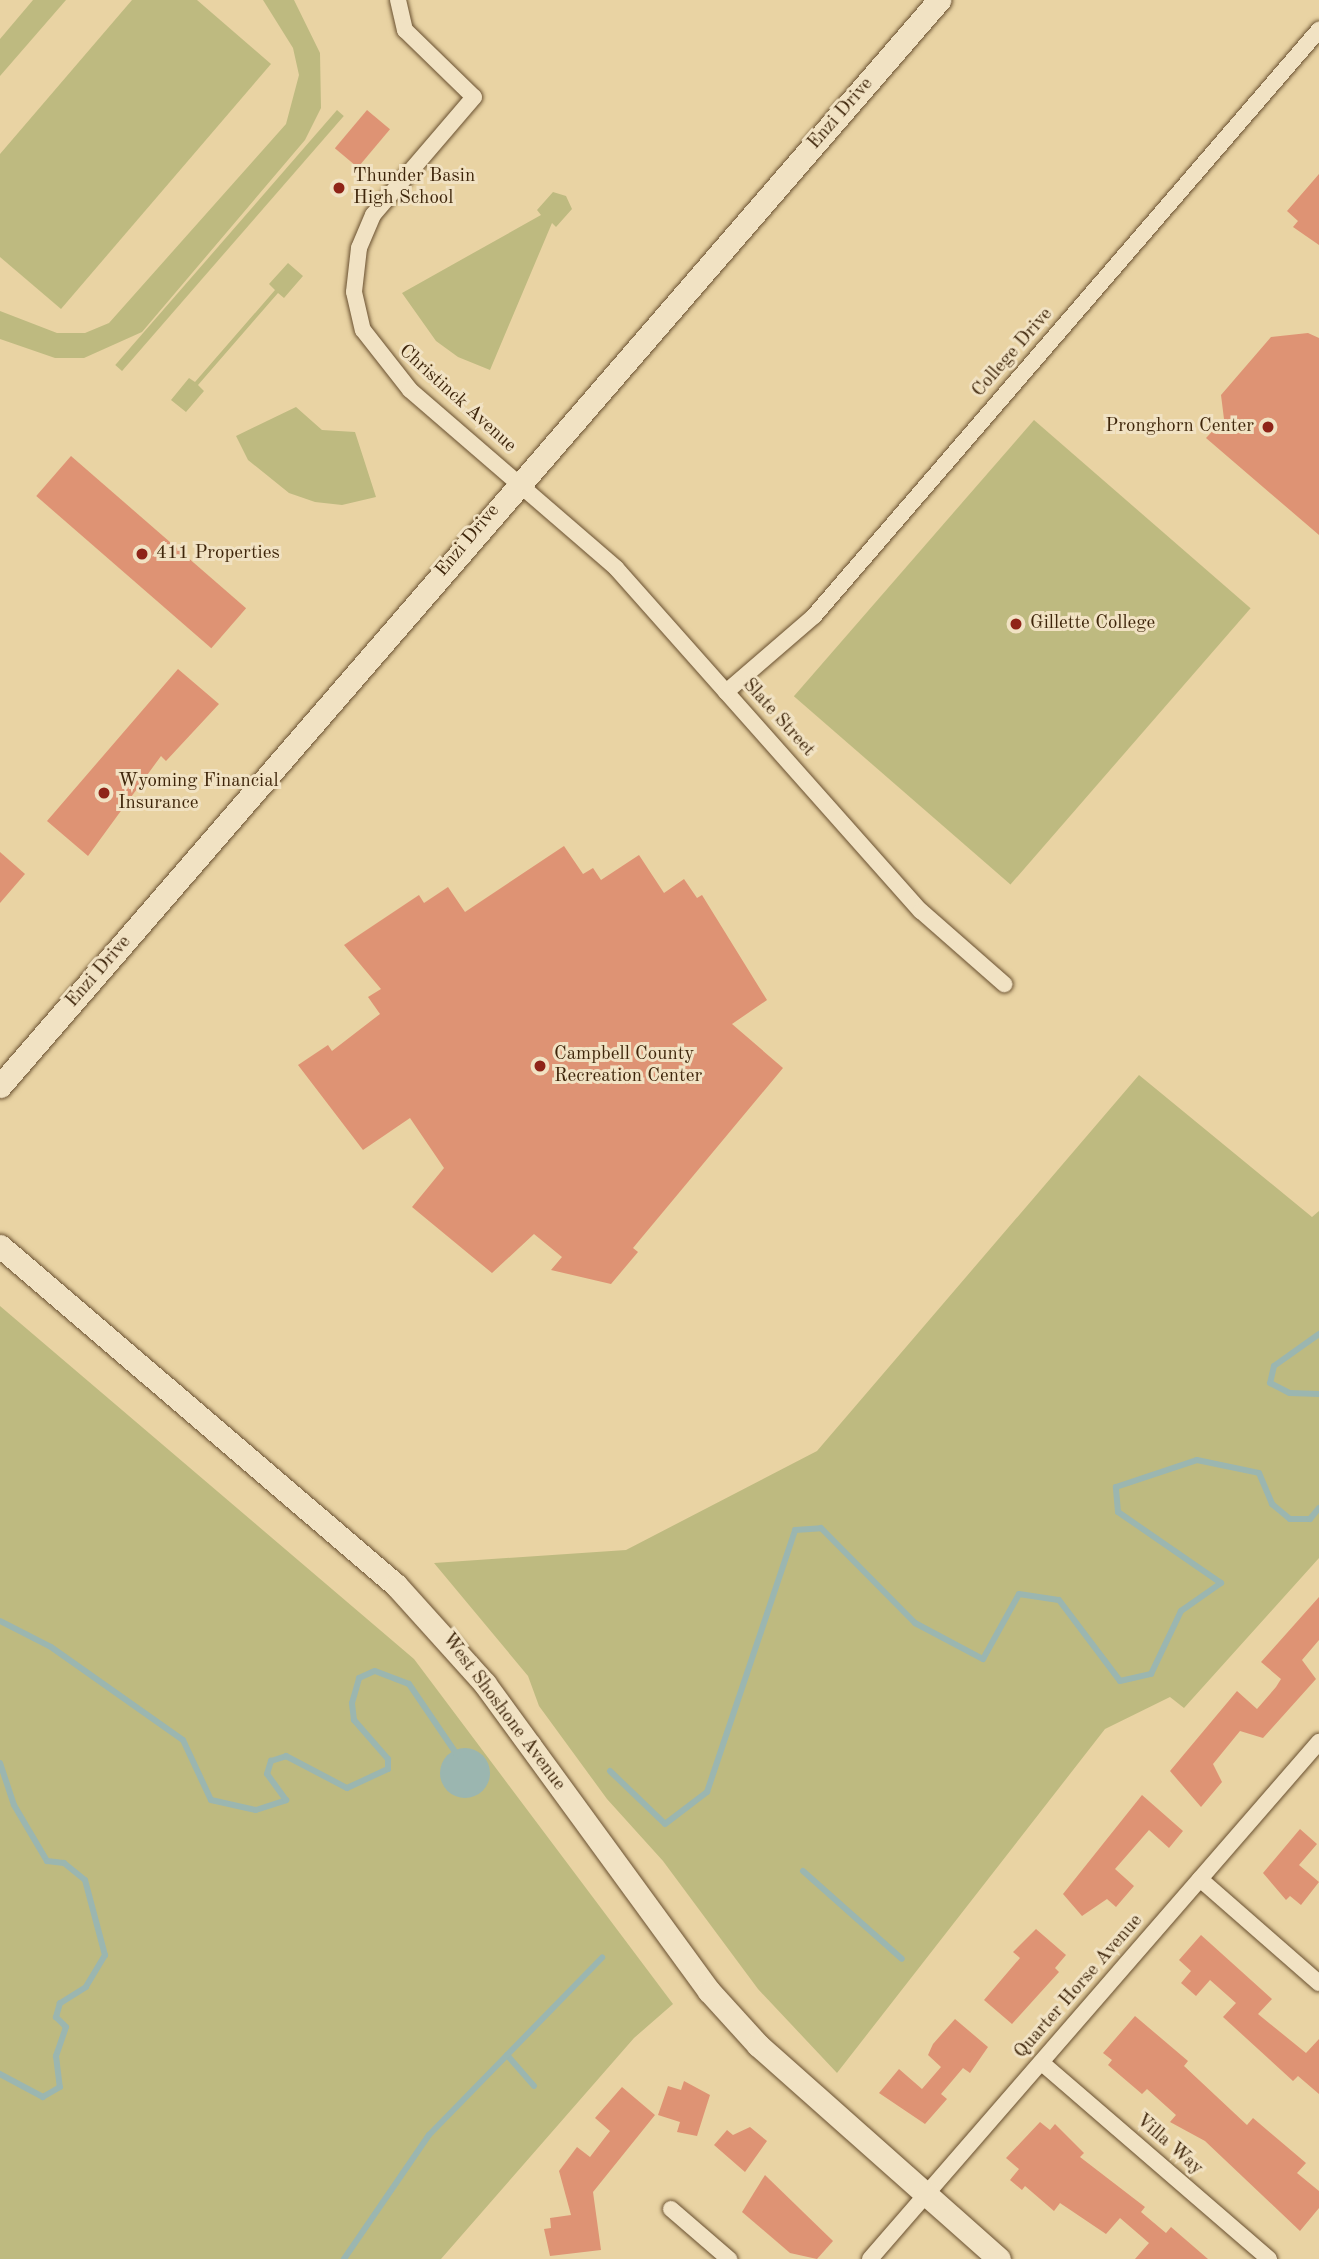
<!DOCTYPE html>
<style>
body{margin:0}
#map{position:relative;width:1319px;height:2259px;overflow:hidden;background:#e9d3a3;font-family:"Old Standard TT",serif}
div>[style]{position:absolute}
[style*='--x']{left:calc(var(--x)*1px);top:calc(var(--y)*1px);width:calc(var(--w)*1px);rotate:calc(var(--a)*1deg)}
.green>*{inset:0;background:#beba80;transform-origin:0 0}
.water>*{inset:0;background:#9bb6b0}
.round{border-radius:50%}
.stream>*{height:6px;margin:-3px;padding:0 3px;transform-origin:3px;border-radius:3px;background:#9bb6b0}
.building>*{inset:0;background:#de9374;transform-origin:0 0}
.roads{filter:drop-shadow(0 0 2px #695030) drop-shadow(0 0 2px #695030)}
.street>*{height:16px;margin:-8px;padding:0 8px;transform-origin:8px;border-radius:8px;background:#f1e2c3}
.secondary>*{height:23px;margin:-11.5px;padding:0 11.5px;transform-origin:11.5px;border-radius:11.5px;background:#f1e2c3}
.dots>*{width:19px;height:19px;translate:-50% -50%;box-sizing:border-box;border:4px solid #f1e2c3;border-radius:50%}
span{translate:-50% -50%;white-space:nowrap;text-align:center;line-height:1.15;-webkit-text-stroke:6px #f1e2c3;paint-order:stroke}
.street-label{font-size:19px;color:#3e250a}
.poi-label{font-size:19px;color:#3e250a}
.left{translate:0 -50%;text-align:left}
.right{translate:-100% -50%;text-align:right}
</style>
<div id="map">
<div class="green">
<div style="clip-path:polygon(33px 0,66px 0,0 76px,0 39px)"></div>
<div style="clip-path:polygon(132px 0,197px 0,271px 64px,61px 309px,0 257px,0 154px)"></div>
<div style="clip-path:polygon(263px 0,294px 0,320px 53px,321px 108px,305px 140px,142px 332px,84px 358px,55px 358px,0 339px,0 311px,57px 333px,85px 333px,109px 323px,286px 124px,299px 75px,293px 48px)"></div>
<div style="left:337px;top:110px;width:9px;height:338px;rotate:41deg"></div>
<div style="clip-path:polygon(553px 192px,566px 196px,572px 209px,556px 227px,552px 223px,490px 370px,458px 357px,436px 341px,402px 293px,541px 215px,537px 210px)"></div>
<div style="clip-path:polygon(288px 263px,303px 276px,284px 298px,278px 293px,198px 385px,204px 391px,186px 412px,171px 400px,189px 378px,195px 382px,275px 290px,269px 284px)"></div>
<div style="clip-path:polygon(296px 407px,322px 430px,355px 432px,376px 497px,342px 505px,315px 502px,289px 493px,248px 460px,236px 436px)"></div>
<div style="left:1034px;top:420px;width:287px;height:366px;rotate:41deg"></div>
<div style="clip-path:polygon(1139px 1075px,1312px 1217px,1319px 1211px,1319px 1558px,1184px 1708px,1170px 1697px,1105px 1729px,837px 2073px,758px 1989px,663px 1861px,607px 1799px,539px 1706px,528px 1676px,434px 1563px,626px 1550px,817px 1451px)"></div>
<div style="clip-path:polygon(0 1306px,414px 1659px,673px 2004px,634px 2038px,441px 2259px,0 2259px)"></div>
</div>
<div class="water">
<div class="round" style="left:440px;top:1748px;width:50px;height:50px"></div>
</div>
<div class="stream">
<div style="--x:1319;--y:1334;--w:55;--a:144.6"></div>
<div style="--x:1274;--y:1366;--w:17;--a:103"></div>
<div style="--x:1270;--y:1383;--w:22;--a:27"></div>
<div style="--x:1290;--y:1393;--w:29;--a:2"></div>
<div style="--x:0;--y:1621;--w:57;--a:27"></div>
<div style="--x:51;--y:1647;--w:161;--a:35.2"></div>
<div style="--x:183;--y:1740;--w:66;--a:65"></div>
<div style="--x:211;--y:1800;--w:46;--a:12.5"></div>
<div style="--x:256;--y:1810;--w:32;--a:-18"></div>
<div style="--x:286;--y:1800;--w:32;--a:-126"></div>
<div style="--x:267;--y:1774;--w:14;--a:-73"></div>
<div style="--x:271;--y:1761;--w:16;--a:-18"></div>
<div style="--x:286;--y:1756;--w:69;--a:27.7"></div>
<div style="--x:347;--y:1788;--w:45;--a:-24.9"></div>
<div style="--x:388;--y:1769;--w:10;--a:-90"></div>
<div style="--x:388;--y:1759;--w:52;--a:-131.1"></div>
<div style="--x:354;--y:1720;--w:17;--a:-97"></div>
<div style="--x:352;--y:1703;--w:26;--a:-74"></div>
<div style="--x:359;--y:1678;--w:17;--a:-24"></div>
<div style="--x:375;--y:1671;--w:36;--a:21"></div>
<div style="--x:409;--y:1684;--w:87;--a:55.8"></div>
<div style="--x:0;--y:1763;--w:44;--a:71.6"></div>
<div style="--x:14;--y:1805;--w:65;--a:59.5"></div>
<div style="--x:47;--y:1861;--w:17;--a:7"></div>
<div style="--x:64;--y:1863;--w:27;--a:39"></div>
<div style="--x:85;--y:1880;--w:78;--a:75.1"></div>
<div style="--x:105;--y:1955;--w:37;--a:121"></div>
<div style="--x:86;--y:1987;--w:31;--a:148"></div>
<div style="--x:60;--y:2003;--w:15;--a:106"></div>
<div style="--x:56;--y:2017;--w:14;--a:45"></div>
<div style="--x:66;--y:2027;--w:31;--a:109"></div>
<div style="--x:56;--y:2056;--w:31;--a:83"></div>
<div style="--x:60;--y:2087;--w:20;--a:150"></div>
<div style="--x:43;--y:2097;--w:49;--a:-151.9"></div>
<div style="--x:610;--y:1771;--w:76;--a:43.9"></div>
<div style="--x:665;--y:1824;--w:53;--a:-37.3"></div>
<div style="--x:707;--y:1792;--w:276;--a:-71.4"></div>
<div style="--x:795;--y:1530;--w:26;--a:-4"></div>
<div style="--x:821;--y:1528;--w:134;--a:45.3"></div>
<div style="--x:915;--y:1623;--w:77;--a:27.9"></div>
<div style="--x:983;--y:1659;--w:74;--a:-61"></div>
<div style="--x:1019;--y:1594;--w:40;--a:8.5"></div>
<div style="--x:1059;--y:1600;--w:101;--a:53"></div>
<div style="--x:1120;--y:1681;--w:32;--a:-13"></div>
<div style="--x:1151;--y:1674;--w:70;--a:-64.5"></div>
<div style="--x:1181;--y:1611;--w:49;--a:-35"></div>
<div style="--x:1221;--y:1583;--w:125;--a:-145.4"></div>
<div style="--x:1118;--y:1512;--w:25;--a:-95"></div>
<div style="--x:1116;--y:1487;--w:85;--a:-18.4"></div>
<div style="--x:1197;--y:1460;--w:63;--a:11.8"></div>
<div style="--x:1259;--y:1473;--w:34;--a:67"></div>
<div style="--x:1272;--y:1504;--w:23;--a:40"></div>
<div style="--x:1290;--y:1519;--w:20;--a:0"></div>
<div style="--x:1310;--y:1519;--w:14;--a:-51"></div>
<div style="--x:803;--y:1871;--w:132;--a:41.6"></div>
<div style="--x:507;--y:2055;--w:41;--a:48.9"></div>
<div style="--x:344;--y:2259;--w:150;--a:-55.6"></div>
<div style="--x:429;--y:2135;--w:248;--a:-45.7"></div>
</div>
<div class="building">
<div style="left:367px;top:110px;width:30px;height:50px;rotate:40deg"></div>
<div style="clip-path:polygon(1319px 174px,1319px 245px,1293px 227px,1298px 221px,1287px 211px)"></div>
<div style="clip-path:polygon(1308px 333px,1319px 338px,1319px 535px,1206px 438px,1224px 419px,1221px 395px,1271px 337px)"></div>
<div style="left:71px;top:456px;width:232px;height:53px;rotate:41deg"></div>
<div style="clip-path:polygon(178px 669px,219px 704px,166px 761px,161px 756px,88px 856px,47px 821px)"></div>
<div style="clip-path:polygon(564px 846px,583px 874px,593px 868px,601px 880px,639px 855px,664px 893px,684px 879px,697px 898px,702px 895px,767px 1000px,732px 1024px,783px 1068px,633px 1248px,638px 1252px,611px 1284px,551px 1270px,562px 1257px,534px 1234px,492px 1273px,412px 1207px,444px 1168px,410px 1118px,363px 1150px,298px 1065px,328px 1045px,332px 1051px,380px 1014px,368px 997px,381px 989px,344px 945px,419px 895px,424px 903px,448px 887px,465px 912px)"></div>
<div style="clip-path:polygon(0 852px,25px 874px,0 903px)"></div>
<div style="clip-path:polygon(1319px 1597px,1319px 1640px,1302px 1660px,1316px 1679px,1263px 1738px,1240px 1731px,1213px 1764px,1222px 1782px,1201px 1807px,1170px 1771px,1237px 1691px,1257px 1709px,1276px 1687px,1281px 1679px,1261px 1662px)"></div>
<div style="clip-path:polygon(1142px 1795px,1183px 1831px,1169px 1848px,1149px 1830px,1115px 1869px,1134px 1886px,1116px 1907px,1107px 1899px,1082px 1916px,1063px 1894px)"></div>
<div style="clip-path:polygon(1300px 1829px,1317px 1844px,1299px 1865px,1319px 1882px,1301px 1905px,1290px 1896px,1286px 1900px,1263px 1873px)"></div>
<div style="clip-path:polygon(1036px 1929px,1066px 1955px,1055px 1968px,1059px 1972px,1012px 2024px,984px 2000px,1020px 1958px,1013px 1952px)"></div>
<div style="clip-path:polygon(1201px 1935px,1272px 1999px,1258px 2014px,1306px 2053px,1319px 2039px,1319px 2094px,1298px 2076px,1293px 2081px,1223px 2017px,1236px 2003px,1210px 1980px,1196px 1996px,1181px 1983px,1191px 1971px,1179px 1960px)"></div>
<div style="clip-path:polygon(1135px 2016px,1188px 2061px,1184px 2066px,1247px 2125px,1253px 2118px,1306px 2163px,1297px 2173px,1319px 2191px,1319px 2208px,1300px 2231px,1205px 2141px,1170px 2122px,1176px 2115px,1147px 2089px,1142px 2094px,1108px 2065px,1112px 2060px,1103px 2053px)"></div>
<div style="clip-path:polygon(955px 2019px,988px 2047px,970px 2073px,963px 2068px,941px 2094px,947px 2099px,925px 2124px,879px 2093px,899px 2069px,922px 2089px,941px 2067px,928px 2055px,933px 2044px)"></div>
<div style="clip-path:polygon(684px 2081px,710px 2095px,697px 2136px,677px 2132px,680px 2122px,658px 2115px,668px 2086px,681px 2090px)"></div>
<div style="clip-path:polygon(622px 2087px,655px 2115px,593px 2192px,601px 2250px,550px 2256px,544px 2229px,551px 2228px,550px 2218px,571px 2215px,559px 2171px,577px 2147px,590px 2157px,610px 2131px,595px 2118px)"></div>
<div style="clip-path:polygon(1040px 2122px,1050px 2130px,1055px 2124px,1084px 2153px,1080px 2157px,1145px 2207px,1141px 2212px,1166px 2233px,1171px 2227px,1208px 2259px,1135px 2259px,1149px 2243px,1120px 2218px,1106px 2234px,1060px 2203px,1054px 2211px,1025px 2186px,1022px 2190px,1010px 2180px,1019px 2169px,1006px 2158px)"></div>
<div style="clip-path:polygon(750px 2127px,767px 2141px,745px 2172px,714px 2145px,727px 2130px,733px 2135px)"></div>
<div style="clip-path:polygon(765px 2175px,833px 2241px,817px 2259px,790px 2253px,742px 2212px)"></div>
</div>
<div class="roads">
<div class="street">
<div style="--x:398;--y:0;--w:31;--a:77"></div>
<div style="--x:405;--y:30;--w:96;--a:44.2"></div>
<div style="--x:474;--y:97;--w:155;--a:130.6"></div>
<div style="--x:373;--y:215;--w:36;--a:113"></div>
<div style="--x:359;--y:248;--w:44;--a:96.5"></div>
<div style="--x:354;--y:292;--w:39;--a:77"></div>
<div style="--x:363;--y:330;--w:76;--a:51.9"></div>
<div style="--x:410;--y:390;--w:272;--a:40.8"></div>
<div style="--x:616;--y:568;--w:459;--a:48.4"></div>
<div style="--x:921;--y:911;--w:111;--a:41.3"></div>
<div style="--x:726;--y:692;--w:116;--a:-40.8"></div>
<div style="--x:814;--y:616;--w:774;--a:-49.25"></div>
<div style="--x:1200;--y:1879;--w:158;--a:41.2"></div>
<div style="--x:1042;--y:2063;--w:300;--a:40.8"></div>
<div style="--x:671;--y:2209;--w:77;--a:40.8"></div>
<div style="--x:870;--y:2259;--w:685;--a:-49.03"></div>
</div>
<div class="secondary">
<div style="--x:0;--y:1086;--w:1436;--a:-49.15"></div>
<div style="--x:0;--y:1246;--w:521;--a:40.57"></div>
<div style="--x:396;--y:1585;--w:133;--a:48"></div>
<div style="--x:485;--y:1684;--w:380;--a:53.9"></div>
<div style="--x:709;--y:1991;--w:73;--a:47.8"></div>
<div style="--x:758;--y:2045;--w:322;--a:41.6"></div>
</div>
</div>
<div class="dots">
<div style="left:339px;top:188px;background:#8f2418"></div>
<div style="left:1268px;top:427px;background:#8f2418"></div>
<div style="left:142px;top:554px;background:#8f2418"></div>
<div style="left:1016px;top:624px;background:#8f2418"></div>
<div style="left:104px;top:793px;background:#8f2418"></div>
<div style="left:540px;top:1066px;background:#8f2418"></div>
</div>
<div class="street-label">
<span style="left:841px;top:114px;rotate:-49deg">Enzi Drive</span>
<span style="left:1013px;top:353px;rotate:-49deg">College Drive</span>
<span style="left:457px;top:399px;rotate:42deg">Christinck Avenue</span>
<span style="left:468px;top:541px;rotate:-50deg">Enzi Drive</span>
<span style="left:778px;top:718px;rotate:48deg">Slate Street</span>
<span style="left:99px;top:972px;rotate:-49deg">Enzi Drive</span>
<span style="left:503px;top:1712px;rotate:53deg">West Shoshone Avenue</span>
<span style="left:1079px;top:1987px;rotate:-49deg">Quarter Horse Avenue</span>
<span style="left:1169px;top:2145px;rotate:41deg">Villa Way</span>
</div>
<div class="poi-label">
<span class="left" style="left:353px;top:188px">Thunder Basin<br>High School</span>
<span class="right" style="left:1254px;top:427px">Pronghorn Center</span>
<span class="left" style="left:156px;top:554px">411 Properties</span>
<span class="left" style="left:1030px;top:624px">Gillette College</span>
<span class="left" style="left:118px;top:793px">Wyoming Financial<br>Insurance</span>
<span class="left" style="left:554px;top:1066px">Campbell County<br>Recreation Center</span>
</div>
</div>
